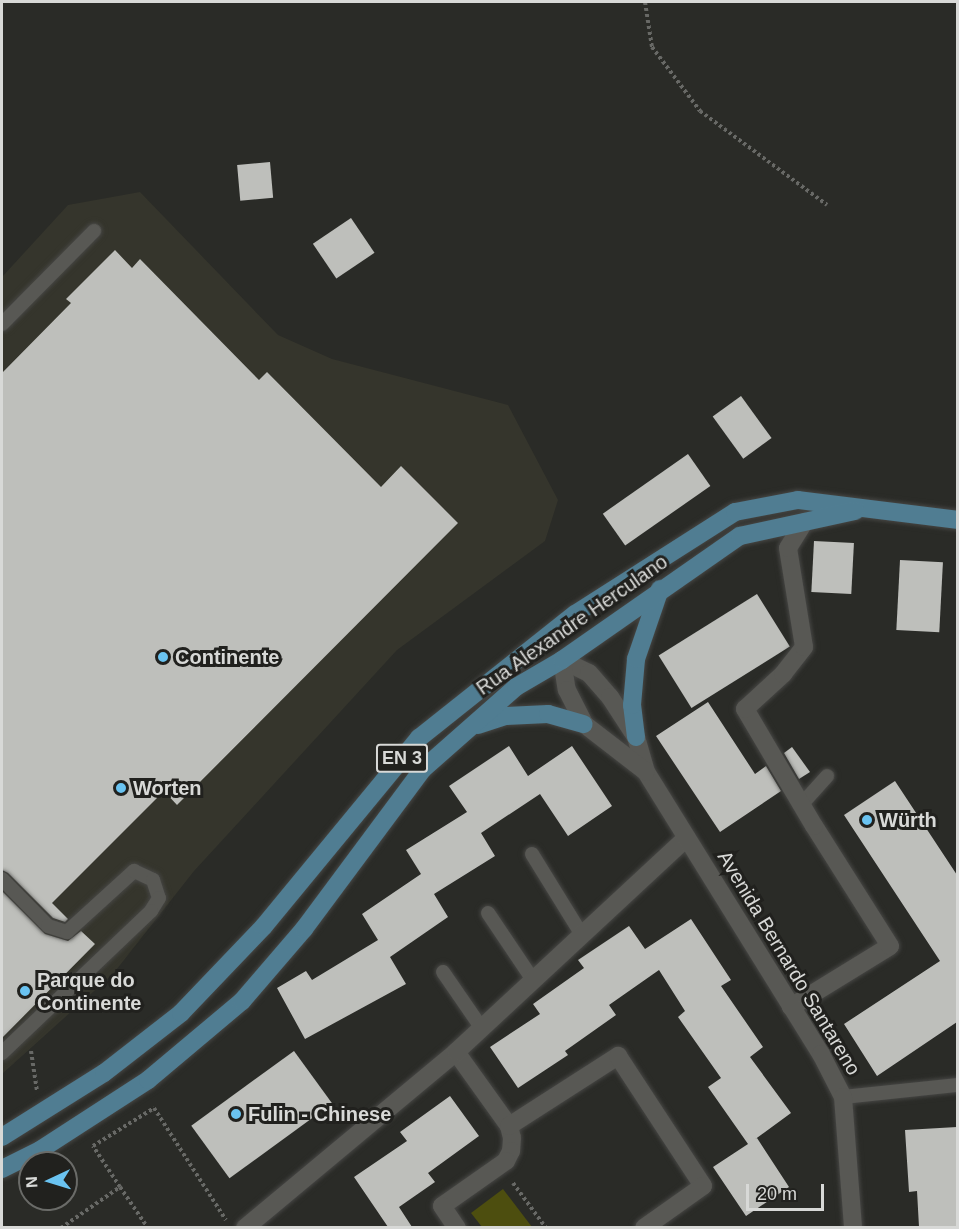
<!DOCTYPE html>
<meta charset="utf-8">
<style>
body{margin:0}
#map{position:relative;width:959px;height:1229px;overflow:hidden;background:#2a2b27;font-family:Helvetica,sans-serif}
div>[style]{position:absolute}
[style*='--x']{left:calc(var(--x)*1px);top:calc(var(--y)*1px);width:calc(var(--w)*1px);rotate:calc(var(--a)*1deg)}
.built>*{inset:0;background:#35352c}
.green>*{inset:0;background:#4d4e0f}
.building>*{inset:0;background:#bebfbb;transform-origin:0 0}
.path>*{height:4px;margin-top:-2px;transform-origin:0;background:repeating-linear-gradient(90deg,#686966 0 3px,transparent 0 6px)}
.roads{filter:drop-shadow(0 0 2px #464644) drop-shadow(0 0 2px #464644)}
.lane>*{height:14px;margin:-7px;padding:0 7px;transform-origin:7px;border-radius:7px;background:#585854}
.street>*{height:18px;margin:-9px;padding:0 9px;transform-origin:9px;border-radius:9px;background:#585854}
.secondary>*{height:18px;margin:-9px;padding:0 9px;transform-origin:9px;border-radius:9px;background:#585854}
.primary>*{height:18px;margin:-9px;padding:0 9px;transform-origin:9px;border-radius:9px;background:#507d92}
.dots>*{width:16px;height:16px;translate:-50% -50%;box-sizing:border-box;border:3px solid #21211e;border-radius:50%}
span{translate:-50% -50%;white-space:nowrap;text-align:center;line-height:1.15;-webkit-text-stroke:6px #21211e;paint-order:stroke}
.shield-label span{padding:2px 4px;background:#21211e;border:2px solid;border-radius:4px;-webkit-text-stroke-width:0}
.shield-label{font-size:18px;color:#d8d9d7;font-weight:700}
.street-label{font-size:20px;color:#d8d9d7}
.poi-label{font-size:20px;color:#d8d9d7;font-weight:700}
.left{translate:0 -50%;text-align:left}
.frame{position:absolute;inset:0;border:3px solid #d8d9d7;pointer-events:none}
.north{position:absolute;left:18px;top:1151px;width:60px;height:60px;box-sizing:border-box;background:#21211e;border:2px solid #6a6b68;border-radius:50%;rotate:266deg;font-size:16px;font-weight:700;line-height:24px;text-align:center;color:#d8d9d7}
.north::after{content:'';display:block;margin:auto;width:21px;height:27px;background:#6ac3f1;clip-path:polygon(50% 0,100% 100%,50% 72%,0 100%)}
.scale{position:absolute;left:746px;top:1184px;width:78px;height:27px;box-sizing:border-box;border:3px solid #d8d9d7;border-top:0;padding-left:8px;font-size:18px;line-height:21px;white-space:nowrap;color:#d8d9d7;-webkit-text-stroke:4px #21211e;paint-order:stroke}
</style>
<div id="map">
<div class="built">
<div style="clip-path:polygon(140px 192px,278px 335px,332px 359px,508px 405px,558px 500px,545px 541px,397px 650px,194px 871px,113px 974px,2px 1074px,2px 277px,68px 205px)"></div>
</div>
<div class="green">
<div style="clip-path:polygon(503px 1189px,532px 1227px,482px 1227px,471px 1213px)"></div>
</div>
<div class="building">
<div style="left:270px;top:162px;width:36px;height:33px;rotate:85deg"></div>
<div style="left:351px;top:218px;width:42px;height:46px;rotate:56deg"></div>
<div style="clip-path:polygon(115px 250px,132px 268px,140px 259px,259px 380px,267px 372px,381px 487px,401px 466px,458px 523px,177px 805px,164px 791px,52px 903px,68px 919px,65px 922px,53px 918px,8px 873px,2px 870px,2px 373px,71px 303px,66px 299px)"></div>
<div style="left:741px;top:396px;width:52px;height:35px;rotate:54deg"></div>
<div style="left:688px;top:454px;width:39px;height:104px;rotate:55deg"></div>
<div style="left:814px;top:541px;width:40px;height:51px;rotate:3deg"></div>
<div style="left:900px;top:560px;width:43px;height:70px;rotate:3deg"></div>
<div style="left:757px;top:594px;width:62px;height:116px;rotate:58deg"></div>
<div style="clip-path:polygon(708px 702px,755px 774px,766px 766px,781px 791px,720px 832px,656px 736px)"></div>
<div style="clip-path:polygon(509px 746px,528px 776px,572px 746px,612px 806px,568px 836px,540px 794px,481px 833px,495px 856px,434px 894px,448px 917px,390px 957px,406px 984px,305px 1039px,277px 988px,306px 971px,312px 980px,378px 940px,362px 914px,421px 874px,406px 850px,467px 812px,449px 786px)"></div>
<div style="clip-path:polygon(792px 747px,810px 772px,799px 779px,784px 753px)"></div>
<div style="clip-path:polygon(895px 781px,957px 875px,957px 1022px,877px 1076px,844px 1024px,940px 961px,844px 815px)"></div>
<div style="clip-path:polygon(2px 891px,45px 934px,68px 941px,81px 931px,95px 944px,2px 1038px)"></div>
<div style="clip-path:polygon(691px 919px,731px 980px,721px 986px,763px 1047px,750px 1057px,791px 1113px,754px 1140px,757px 1138px,789px 1187px,746px 1216px,713px 1167px,748px 1144px,708px 1087px,721px 1078px,678px 1017px,685px 1011px,659px 970px,609px 1005px,616px 1015px,565px 1051px,568px 1055px,518px 1088px,490px 1047px,540px 1014px,533px 1004px,584px 968px,578px 960px,629px 926px,645px 949px)"></div>
<div style="left:294px;top:1051px;width:65px;height:127px;rotate:54deg"></div>
<div style="clip-path:polygon(450px 1096px,479px 1136px,428px 1173px,435px 1182px,399px 1207px,412px 1227px,388px 1227px,354px 1177px,407px 1141px,400px 1132px)"></div>
<div style="clip-path:polygon(957px 1127px,957px 1227px,919px 1227px,917px 1191px,909px 1192px,905px 1130px)"></div>
</div>
<div class="path">
<div style="--x:645;--y:2;--w:46;--a:81.2"></div>
<div style="--x:652;--y:47;--w:80;--a:53.1"></div>
<div style="--x:700;--y:111;--w:158;--a:36.5"></div>
<div style="--x:31;--y:1051;--w:40;--a:81.5"></div>
<div style="--x:513;--y:1183;--w:56;--a:53.7"></div>
<div style="--x:120;--y:1187;--w:49;--a:-123.4"></div>
<div style="--x:93;--y:1146;--w:72;--a:-31.9"></div>
<div style="--x:154;--y:1108;--w:133;--a:57.3"></div>
<div style="--x:61;--y:1228;--w:72;--a:-34.8"></div>
<div style="--x:120;--y:1187;--w:50;--a:55.7"></div>
</div>
<div class="roads">
<div class="lane">
<div style="--x:2;--y:324;--w:131;--a:-45.3"></div>
<div style="--x:801;--y:805;--w:39;--a:-48"></div>
<div style="--x:532;--y:854;--w:95;--a:58.3"></div>
<div style="--x:2;--y:879;--w:66;--a:45.6"></div>
<div style="--x:48;--y:926;--w:20;--a:18"></div>
<div style="--x:67;--y:932;--w:91;--a:-42.3"></div>
<div style="--x:134;--y:871;--w:21;--a:25"></div>
<div style="--x:153;--y:880;--w:19;--a:72"></div>
<div style="--x:159;--y:898;--w:15;--a:122"></div>
<div style="--x:151;--y:911;--w:206;--a:136.4"></div>
<div style="--x:488;--y:913;--w:81;--a:56.1"></div>
<div style="--x:443;--y:972;--w:67;--a:55.4"></div>
<div style="--x:843;--y:1097;--w:116;--a:-6"></div>
</div>
<div class="street">
<div style="--x:791;--y:1007;--w:116;--a:-31.6"></div>
<div style="--x:890;--y:946;--w:142;--a:-122.3"></div>
<div style="--x:814;--y:826;--w:136;--a:-120.5"></div>
<div style="--x:745;--y:709;--w:52;--a:-42.6"></div>
<div style="--x:783;--y:674;--w:34;--a:-52"></div>
<div style="--x:804;--y:647;--w:100;--a:-99.2"></div>
<div style="--x:788;--y:548;--w:31;--a:-58"></div>
<div style="--x:456;--y:1052;--w:91;--a:54.4"></div>
<div style="--x:509;--y:1126;--w:12;--a:76"></div>
<div style="--x:512;--y:1138;--w:13;--a:94"></div>
<div style="--x:511;--y:1151;--w:11;--a:117"></div>
<div style="--x:506;--y:1161;--w:78;--a:144.9"></div>
<div style="--x:442;--y:1206;--w:27;--a:56"></div>
<div style="--x:509;--y:1126;--w:130;--a:-32.7"></div>
<div style="--x:618;--y:1056;--w:155;--a:56.8"></div>
<div style="--x:703;--y:1186;--w:72;--a:144.6"></div>
<div style="--x:245;--y:1228;--w:275;--a:-39.8"></div>
<div style="--x:456;--y:1052;--w:314;--a:-42.9"></div>
</div>
<div class="secondary">
<div style="--x:562;--y:660;--w:30;--a:26"></div>
<div style="--x:589;--y:673;--w:32;--a:49"></div>
<div style="--x:610;--y:697;--w:48;--a:57"></div>
<div style="--x:636;--y:737;--w:36;--a:74"></div>
<div style="--x:646;--y:772;--w:332;--a:58.2"></div>
<div style="--x:821;--y:1054;--w:48;--a:62.9"></div>
<div style="--x:843;--y:1097;--w:131;--a:85.6"></div>
<div style="--x:562;--y:660;--w:30;--a:81"></div>
<div style="--x:567;--y:690;--w:38;--a:63"></div>
<div style="--x:584;--y:724;--w:78;--a:37.7"></div>
</div>
<div class="primary">
<div style="--x:478;--y:725;--w:29;--a:-18"></div>
<div style="--x:506;--y:716;--w:42;--a:-2.7"></div>
<div style="--x:548;--y:714;--w:37;--a:16"></div>
<div style="--x:636;--y:737;--w:32;--a:-97"></div>
<div style="--x:632;--y:705;--w:46;--a:-85"></div>
<div style="--x:636;--y:659;--w:74;--a:-71.1"></div>
<div style="--x:2;--y:1137;--w:120;--a:-32.1"></div>
<div style="--x:104;--y:1073;--w:98;--a:-37.9"></div>
<div style="--x:181;--y:1013;--w:120;--a:-46.3"></div>
<div style="--x:264;--y:926;--w:244;--a:-50.5"></div>
<div style="--x:419;--y:738;--w:199;--a:-38.5"></div>
<div style="--x:575;--y:614;--w:190;--a:-32.5"></div>
<div style="--x:735;--y:512;--w:64;--a:-10.8"></div>
<div style="--x:798;--y:500;--w:161;--a:7.1"></div>
<div style="--x:2;--y:1169;--w:42;--a:-26.6"></div>
<div style="--x:40;--y:1150;--w:129;--a:-32.9"></div>
<div style="--x:148;--y:1080;--w:123;--a:-40"></div>
<div style="--x:242;--y:1001;--w:95;--a:-49.3"></div>
<div style="--x:304;--y:929;--w:199;--a:-53.4"></div>
<div style="--x:423;--y:769;--w:124;--a:-41.4"></div>
<div style="--x:516;--y:687;--w:53;--a:-30.4"></div>
<div style="--x:562;--y:660;--w:217;--a:-34.9"></div>
<div style="--x:740;--y:536;--w:118;--a:-12.3"></div>
</div>
</div>
<div class="dots">
<div style="left:163px;top:657px;background:#6ac3f1"></div>
<div style="left:121px;top:788px;background:#6ac3f1"></div>
<div style="left:867px;top:820px;background:#6ac3f1"></div>
<div style="left:25px;top:991px;background:#6ac3f1"></div>
<div style="left:236px;top:1114px;background:#6ac3f1"></div>
</div>
<div class="shield-label">
<span style="left:402px;top:758px">EN 3</span>
</div>
<div class="street-label">
<span style="left:572px;top:625px;rotate:-35deg">Rua Alexandre Herculano</span>
<span style="left:789px;top:963px;rotate:59deg">Avenida Bernardo Santareno</span>
</div>
<div class="poi-label">
<span class="left" style="left:175px;top:657px">Continente</span>
<span class="left" style="left:133px;top:788px">Worten</span>
<span class="left" style="left:879px;top:820px">Würth</span>
<span class="left" style="left:37px;top:992px">Parque do<br>Continente</span>
<span class="left" style="left:248px;top:1114px">Fulin - Chinese</span>
</div>
<div class="frame"></div>
<div class="north">N</div>
<div class="scale">20 m</div>
</div>
